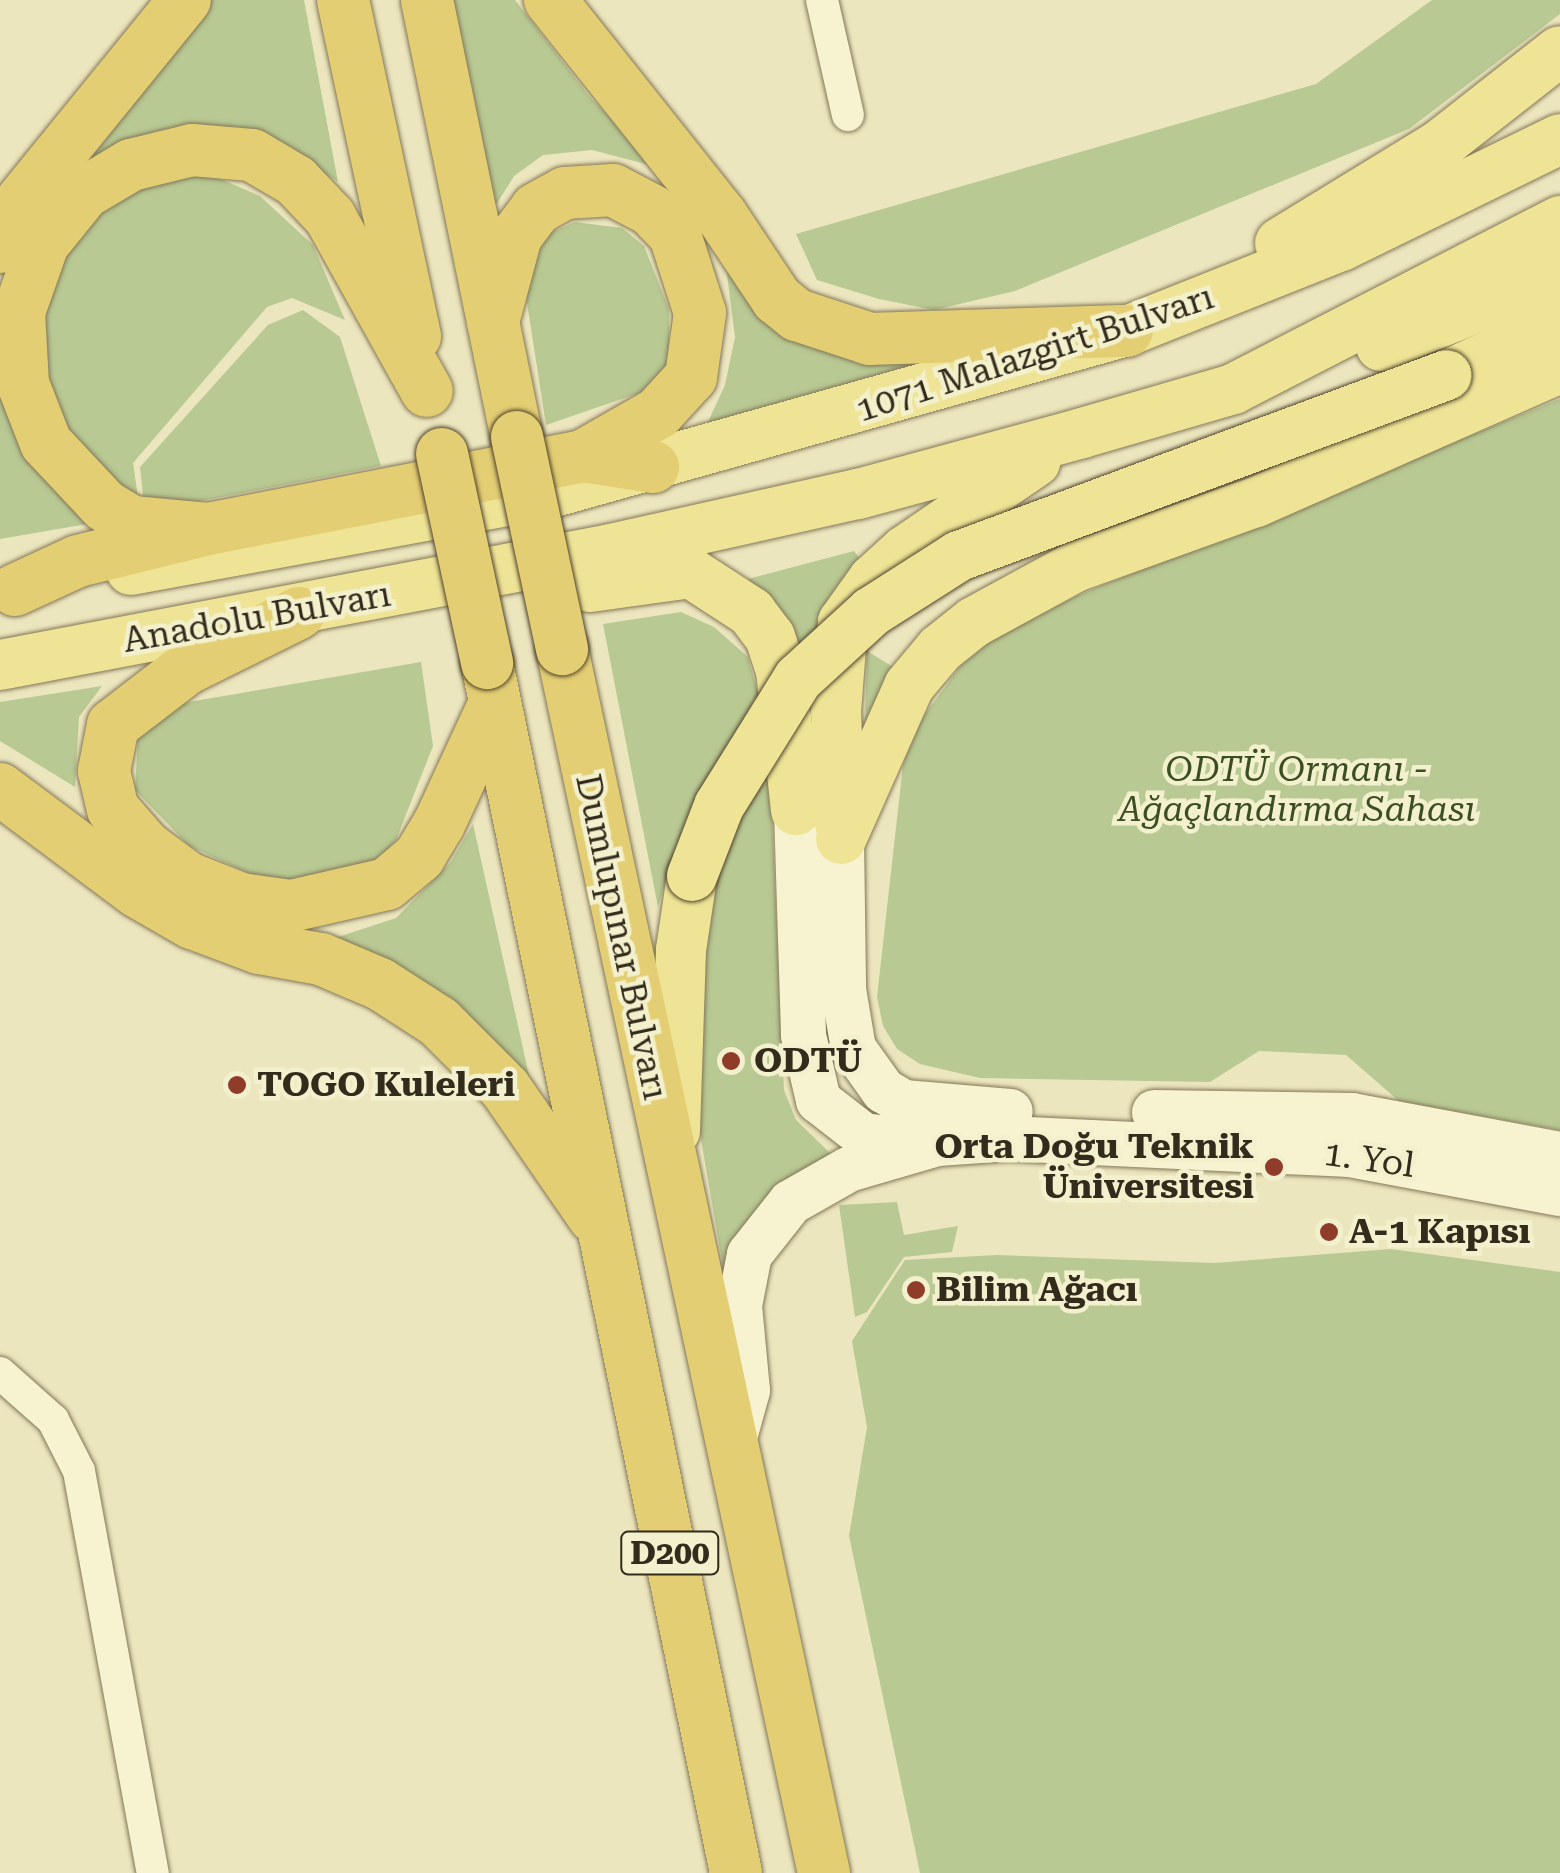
<!DOCTYPE html>
<meta charset="utf-8">
<style>
body{margin:0}
#map{position:relative;width:1560px;height:1873px;overflow:hidden;background:#ece6be;font-family:"Roboto Serif",serif}
div>[style]{position:absolute}
[style*='--x']{left:calc(var(--x)*1px);top:calc(var(--y)*1px);width:calc(var(--w)*1px);rotate:calc(var(--a)*1deg)}
.green>*{inset:0;background:#b8c993}
.roads{filter:drop-shadow(0 0 2px #837758) drop-shadow(0 0 2px #837758)}
.minor>*{height:32px;margin:-16px;padding:0 16px;transform-origin:16px;border-radius:16px;background:#f7f3d1}
.secondary>*{height:45px;margin:-22.5px;padding:0 22.5px;transform-origin:22.5px;border-radius:22.5px;background:#f7f3d1}
.primary>*{height:50px;margin:-25px;padding:0 25px;transform-origin:25px;border-radius:25px;background:#efe496}
.trunk>*{height:52px;margin:-26px;padding:0 26px;transform-origin:26px;border-radius:26px;background:#e4ce73}
.bridges{filter:drop-shadow(0 0 2px #51442c) drop-shadow(0 0 2px #51442c)}
.primary-bridge>*{height:50px;margin:-25px;padding:0 25px;transform-origin:25px;border-radius:25px;background:#efe496}
.trunk-bridge>*{height:52px;margin:-26px;padding:0 26px;transform-origin:26px;border-radius:26px;background:#e4ce73}
.dots>*{width:28px;height:28px;translate:-50% -50%;box-sizing:border-box;border:5px solid #f3f0cd;border-radius:50%}
span{translate:-50% -50%;white-space:nowrap;text-align:center;line-height:1.15;-webkit-text-stroke:9px #f3f0cd;paint-order:stroke}
.shield-label span{padding:2px 8px;background:#f3f0cd;border:2px solid;border-radius:8px;-webkit-text-stroke-width:0}
.shield-label{font-size:32px;color:#332b1c;font-weight:700}
.street-label{font-size:35px;color:#332b1c}
.park-label{font-size:35px;color:#3c4f23;font-style:italic}
.poi-label{font-size:35px;color:#332b1c;font-weight:700}
.left{translate:0 -50%;text-align:left}
.right{translate:-100% -50%;text-align:right}
</style>
<div id="map">
<div class="green">
<div style="clip-path:polygon(211px 0,304px 0,338px 182px,296px 156px,191px 128px,157px 131px,79px 167px)"></div>
<div style="clip-path:polygon(444px 0,515px 0,590px 97px,657px 167px,592px 150px,543px 155px,514px 176px,486px 221px)"></div>
<div style="clip-path:polygon(1432px 0,1560px 0,1560px 14px,1409px 129px,1015px 291px,934px 310px,879px 299px,817px 280px,796px 234px,1316px 84px)"></div>
<div style="clip-path:polygon(209px 174px,260px 196px,313px 245px,345px 320px,292px 298px,267px 307px,133px 463px,139px 504px,85px 461px,41px 374px,47px 305px,57px 266px,77px 232px,136px 180px)"></div>
<div style="clip-path:polygon(575px 222px,622px 228px,644px 246px,669px 309px,669px 349px,666px 372px,648px 390px,546px 425px,525px 290px,534px 252px,550px 233px)"></div>
<div style="clip-path:polygon(725px 259px,902px 364px,950px 366px,707px 424px,725px 385px,735px 337px)"></div>
<div style="clip-path:polygon(303px 310px,340px 337px,381px 466px,160px 509px,143px 496px,140px 467px,268px 325px)"></div>
<div style="clip-path:polygon(0 376px,7px 416px,46px 478px,93px 523px,0 539px)"></div>
<div style="clip-path:polygon(1560px 399px,1560px 1130px,1399px 1101px,1346px 1055px,1259px 1051px,1210px 1082px,980px 1078px,920px 1064px,897px 1049px,883px 1026px,877px 997px,903px 765px,914px 729px,962px 664px,995px 636px,1079px 595px)"></div>
<div style="clip-path:polygon(854px 551px,866px 567px,824px 829px,748px 579px)"></div>
<div style="clip-path:polygon(681px 612px,714px 627px,748px 657px,758px 693px,670px 868px,658px 907px,603px 624px)"></div>
<div style="clip-path:polygon(867px 651px,898px 670px,865px 725px)"></div>
<div style="clip-path:polygon(421px 662px,433px 746px,396px 840px,371px 868px,297px 882px,260px 878px,189px 846px,135px 790px,138px 737px,171px 705px)"></div>
<div style="clip-path:polygon(102px 686px,79px 717px,75px 787px,0 741px,0 702px)"></div>
<div style="clip-path:polygon(768px 726px,784px 1090px,796px 1120px,832px 1155px,725px 1278px,674px 984px)"></div>
<div style="clip-path:polygon(473px 824px,535px 1102px,435px 988px,335px 938px,396px 918px,450px 863px)"></div>
<div style="clip-path:polygon(897px 1202px,904px 1235px,958px 1226px,952px 1252px,904px 1257px,867px 1312px,855px 1317px,839px 1205px)"></div>
<div style="clip-path:polygon(1391px 1249px,1560px 1272px,1560px 1873px,920px 1873px,849px 1536px,867px 1427px,852px 1341px,905px 1260px,997px 1255px,1214px 1263px)"></div>
</div>
<div class="roads">
<div class="minor">
<div style="--x:822;--y:0;--w:118;--a:77.3"></div>
<div style="--x:0;--y:1373;--w:71;--a:41.6"></div>
<div style="--x:53;--y:1420;--w:57;--a:63"></div>
<div style="--x:79;--y:1471;--w:409;--a:79.6"></div>
</div>
<div class="secondary">
<div style="--x:796;--y:810;--w:225;--a:88.2"></div>
<div style="--x:803;--y:1035;--w:67;--a:77"></div>
<div style="--x:818;--y:1100;--w:57;--a:37.9"></div>
<div style="--x:863;--y:1135;--w:57;--a:7"></div>
<div style="--x:841;--y:839;--w:150;--a:89.2"></div>
<div style="--x:843;--y:989;--w:60;--a:80.4"></div>
<div style="--x:853;--y:1048;--w:52;--a:54.5"></div>
<div style="--x:883;--y:1090;--w:23;--a:31"></div>
<div style="--x:903;--y:1102;--w:107;--a:4.8"></div>
<div style="--x:1154;--y:1112;--w:198;--a:0.9"></div>
<div style="--x:1352;--y:1115;--w:212;--a:10.6"></div>
<div style="--x:734;--y:1437;--w:49;--a:-74.5"></div>
<div style="--x:747;--y:1390;--w:85;--a:-95.4"></div>
<div style="--x:739;--y:1305;--w:52;--a:-78.9"></div>
<div style="--x:749;--y:1254;--w:66;--a:-51.7"></div>
<div style="--x:790;--y:1202;--w:67;--a:-29.6"></div>
<div style="--x:848;--y:1169;--w:93;--a:-16.3"></div>
<div style="--x:937;--y:1143;--w:71;--a:-4"></div>
<div style="--x:1008;--y:1138;--w:341;--a:2.7"></div>
<div style="--x:1349;--y:1154;--w:215;--a:10.5"></div>
</div>
<div class="primary">
<div style="--x:1280;--y:243;--w:188;--a:-31.5"></div>
<div style="--x:1440;--y:145;--w:152;--a:-38.1"></div>
<div style="--x:1381;--y:346;--w:193;--a:-21.9"></div>
<div style="--x:1447;--y:375;--w:124;--a:-24.3"></div>
<div style="--x:131;--y:570;--w:423;--a:-10.4"></div>
<div style="--x:547;--y:494;--w:602;--a:-15.7"></div>
<div style="--x:1127;--y:331;--w:230;--a:-21.7"></div>
<div style="--x:1341;--y:246;--w:244;--a:-26"></div>
<div style="--x:590;--y:587;--w:102;--a:-7.9"></div>
<div style="--x:691;--y:573;--w:72;--a:33"></div>
<div style="--x:751;--y:612;--w:31;--a:53"></div>
<div style="--x:770;--y:637;--w:35;--a:72"></div>
<div style="--x:781;--y:670;--w:141;--a:83.9"></div>
<div style="--x:0;--y:665;--w:622;--a:-10.75"></div>
<div style="--x:611;--y:549;--w:253;--a:-12.6"></div>
<div style="--x:858;--y:494;--w:232;--a:-15.2"></div>
<div style="--x:1082;--y:433;--w:157;--a:-16.2"></div>
<div style="--x:1233;--y:389;--w:368;--a:-27.2"></div>
<div style="--x:840;--y:824;--w:113;--a:-92"></div>
<div style="--x:836;--y:711;--w:89;--a:-85.5"></div>
<div style="--x:843;--y:622;--w:52;--a:-54.5"></div>
<div style="--x:873;--y:580;--w:43;--a:-42.2"></div>
<div style="--x:905;--y:551;--w:158;--a:-34.4"></div>
<div style="--x:841;--y:839;--w:167;--a:-66"></div>
<div style="--x:909;--y:686;--w:48;--a:-50"></div>
<div style="--x:940;--y:649;--w:43;--a:-38.5"></div>
<div style="--x:974;--y:622;--w:115;--a:-28.6"></div>
<div style="--x:1075;--y:567;--w:192;--a:-19.8"></div>
<div style="--x:1256;--y:502;--w:332;--a:-23.8"></div>
<div style="--x:675;--y:1131;--w:181;--a:-88.1"></div>
<div style="--x:681;--y:950;--w:75;--a:-81.5"></div>
</div>
<div class="trunk">
<div style="--x:343;--y:0;--w:344;--a:77.9"></div>
<div style="--x:427;--y:0;--w:446;--a:78.4"></div>
<div style="--x:550;--y:0;--w:275;--a:51.5"></div>
<div style="--x:721;--y:215;--w:101;--a:56.3"></div>
<div style="--x:777;--y:299;--w:26;--a:39"></div>
<div style="--x:797;--y:315;--w:77;--a:18.2"></div>
<div style="--x:870;--y:339;--w:257;--a:-1.8"></div>
<div style="--x:0;--y:247;--w:47;--a:-66.2"></div>
<div style="--x:19;--y:204;--w:263;--a:-50.9"></div>
<div style="--x:493;--y:322;--w:89;--a:-75"></div>
<div style="--x:516;--y:236;--w:34;--a:-53"></div>
<div style="--x:536;--y:209;--w:33;--a:-29"></div>
<div style="--x:565;--y:193;--w:48;--a:-3.6"></div>
<div style="--x:613;--y:190;--w:43;--a:27.8"></div>
<div style="--x:651;--y:210;--w:35;--a:46"></div>
<div style="--x:675;--y:235;--w:82;--a:72.2"></div>
<div style="--x:700;--y:313;--w:65;--a:98"></div>
<div style="--x:691;--y:377;--w:49;--a:132.5"></div>
<div style="--x:658;--y:413;--w:86;--a:150.2"></div>
<div style="--x:208;--y:529;--w:76;--a:-174.7"></div>
<div style="--x:132;--y:522;--w:31;--a:-149"></div>
<div style="--x:105;--y:506;--w:86;--a:-133.1"></div>
<div style="--x:46;--y:443;--w:63;--a:-111.3"></div>
<div style="--x:23;--y:384;--w:72;--a:-93.2"></div>
<div style="--x:19;--y:312;--w:72;--a:-70.6"></div>
<div style="--x:43;--y:244;--w:65;--a:-51.2"></div>
<div style="--x:84;--y:193;--w:55;--a:-30.8"></div>
<div style="--x:131;--y:165;--w:63;--a:-13.8"></div>
<div style="--x:192;--y:150;--w:60;--a:4.8"></div>
<div style="--x:252;--y:155;--w:51;--a:30.6"></div>
<div style="--x:296;--y:181;--w:50;--a:46.6"></div>
<div style="--x:330;--y:217;--w:199;--a:60.9"></div>
<div style="--x:15;--y:590;--w:69;--a:-24.7"></div>
<div style="--x:78;--y:561;--w:134;--a:-13.8"></div>
<div style="--x:208;--y:529;--w:382;--a:-11"></div>
<div style="--x:583;--y:456;--w:71;--a:8.9"></div>
<div style="--x:299;--y:613;--w:126;--a:153.6"></div>
<div style="--x:186;--y:669;--w:92;--a:142.5"></div>
<div style="--x:113;--y:725;--w:47;--a:101.1"></div>
<div style="--x:104;--y:771;--w:39;--a:77"></div>
<div style="--x:113;--y:809;--w:49;--a:49.1"></div>
<div style="--x:145;--y:846;--w:54;--a:36.7"></div>
<div style="--x:188;--y:878;--w:57;--a:21.6"></div>
<div style="--x:241;--y:899;--w:50;--a:8"></div>
<div style="--x:291;--y:906;--w:98;--a:-12.9"></div>
<div style="--x:387;--y:884;--w:42;--a:-40.2"></div>
<div style="--x:419;--y:857;--w:39;--a:-59"></div>
<div style="--x:439;--y:824;--w:133;--a:-65.2"></div>
<div style="--x:562;--y:649;--w:1252;--a:77.92"></div>
<div style="--x:487;--y:663;--w:1235;--a:78.37"></div>
<div style="--x:0;--y:789;--w:172;--a:36.7"></div>
<div style="--x:138;--y:892;--w:62;--a:29.9"></div>
<div style="--x:192;--y:923;--w:72;--a:20.5"></div>
<div style="--x:259;--y:948;--w:63;--a:10.1"></div>
<div style="--x:321;--y:959;--w:64;--a:23"></div>
<div style="--x:380;--y:984;--w:70;--a:32.8"></div>
<div style="--x:439;--y:1022;--w:93;--a:45"></div>
<div style="--x:505;--y:1088;--w:157;--a:55.4"></div>
</div>
</div>
<div class="bridges">
<div class="primary-bridge">
<div style="--x:692;--y:876;--w:75;--a:-68.9"></div>
<div style="--x:719;--y:806;--w:150;--a:-58.1"></div>
<div style="--x:798;--y:679;--w:99;--a:-42.5"></div>
<div style="--x:871;--y:612;--w:104;--a:-32.5"></div>
<div style="--x:959;--y:556;--w:520;--a:-20.35"></div>
</div>
<div class="trunk-bridge">
<div style="--x:517;--y:437;--w:217;--a:78"></div>
<div style="--x:442;--y:454;--w:214;--a:77.8"></div>
</div>
</div>
<div class="dots">
<div style="left:731px;top:1061px;background:#903c2a"></div>
<div style="left:237px;top:1085px;background:#903c2a"></div>
<div style="left:1274px;top:1167px;background:#903c2a"></div>
<div style="left:1329px;top:1232px;background:#903c2a"></div>
<div style="left:916px;top:1290px;background:#903c2a"></div>
</div>
<div class="shield-label">
<span style="left:670px;top:1553px">D200</span>
</div>
<div class="street-label">
<span style="left:1035px;top:354px;rotate:-18deg">1071 Malazgirt Bulvarı</span>
<span style="left:257px;top:618px;rotate:-10deg">Anadolu Bulvarı</span>
<span style="left:621px;top:937px;rotate:78deg">Dumlupınar Bulvarı</span>
<span style="left:1369px;top:1160px;rotate:8deg">1. Yol</span>
</div>
<div class="park-label">
<span style="left:1297px;top:790px">ODTÜ Ormanı -<br>Ağaçlandırma Sahası</span>
</div>
<div class="poi-label">
<span class="left" style="left:754px;top:1061px">ODTÜ</span>
<span class="left" style="left:257px;top:1085px">TOGO Kuleleri</span>
<span class="right" style="left:1254px;top:1167px">Orta Doğu Teknik<br>Üniversitesi</span>
<span class="left" style="left:1349px;top:1232px">A-1 Kapısı</span>
<span class="left" style="left:936px;top:1290px">Bilim Ağacı</span>
</div>
</div>
